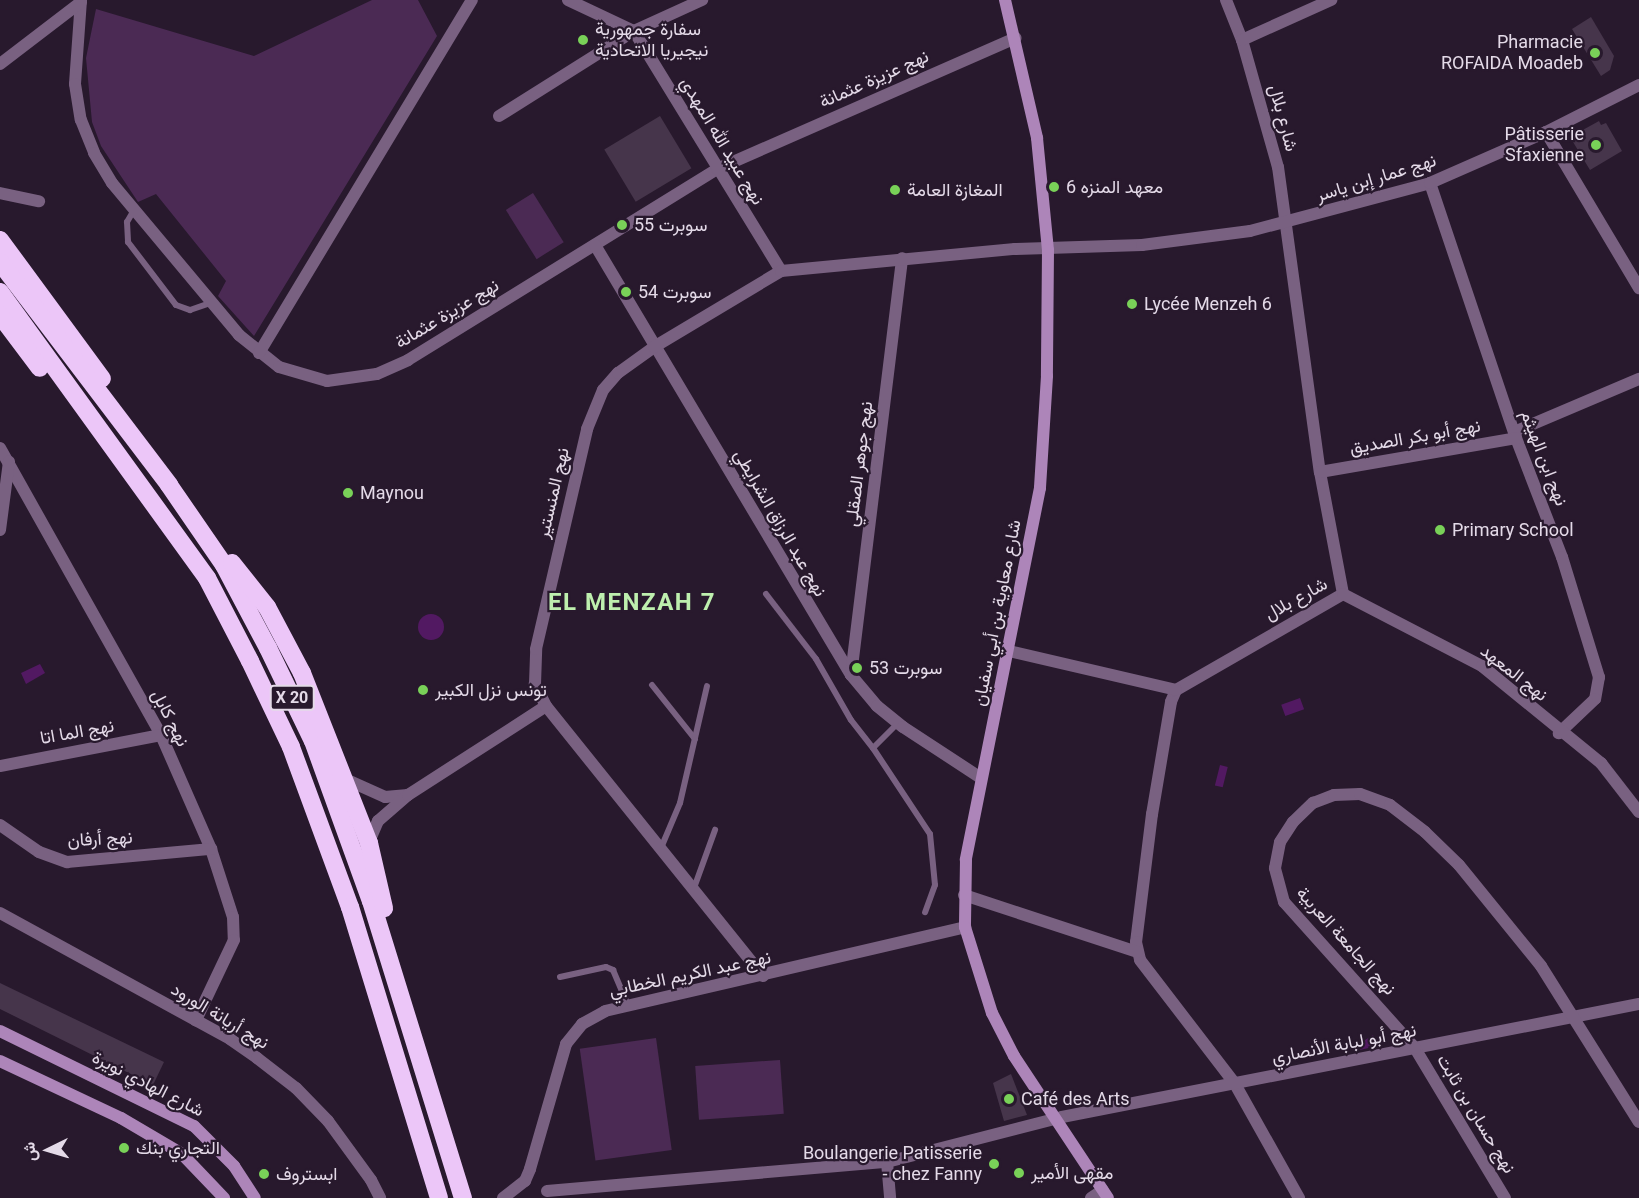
<!DOCTYPE html>
<meta charset="utf-8">
<style>
body{margin:0}
#map{position:relative;width:1639px;height:1198px;overflow:hidden;background:#28192d;font-family:Roboto,Vazirmatn,sans-serif}
div>[style]{position:absolute}
[style*='--x']{left:calc(var(--x)*1px);top:calc(var(--y)*1px);width:calc(var(--w)*1px);rotate:calc(var(--a)*1deg)}
.green>*{inset:0;background:#4b2a54;transform-origin:0 0}
.water>*{inset:0;background:#521962;transform-origin:0 0}
.round{border-radius:50%}
.building>*{inset:0;background:#46354b;transform-origin:0 0}
.lane>*{height:6px;margin:-3px;padding:0 3px;transform-origin:3px;border-radius:3px;background:#796181}
.street>*{height:12px;margin:-6px;padding:0 6px;transform-origin:6px;border-radius:6px;background:#796181}
.secondary>*{height:12px;margin:-6px;padding:0 6px;transform-origin:6px;border-radius:6px;background:#ad85b9}
.highway>*{height:18px;margin:-9px;padding:0 9px;transform-origin:9px;border-radius:9px;background:#ecc6f8}
.dots>*{width:16px;height:16px;translate:-50% -50%;box-sizing:border-box;border:3px solid #28192d;border-radius:50%}
span{translate:-50% -50%;white-space:nowrap;text-align:center;line-height:1.15;-webkit-text-stroke:4.5px #28192d;paint-order:stroke}
.shield-label span{padding:2px 4px;background:#28192d;border:2px solid;border-radius:4px;-webkit-text-stroke-width:0}
.shield-label{font-size:16px;color:#e4dae8;font-weight:700}
.poi-label{font-size:18px;color:#e4dae8}
.left{translate:0 -50%;text-align:left}
.right{translate:-100% -50%;text-align:right}
.street-label{font-size:18px;color:#e4dae8}
.district-label{font-size:24px;color:#beefae;font-weight:700;letter-spacing:1.5px}
.north{position:absolute;left:18px;top:1120px;width:60px;height:60px;-webkit-text-stroke:4px #28192d;paint-order:stroke;rotate:265deg;font-size:16px;font-weight:700;line-height:24px;text-align:center;color:#e4dae8}
.north::after{content:'';display:block;margin:auto;width:21px;height:27px;background:#e4dae8;clip-path:polygon(50% 0,100% 100%,50% 72%,0 100%)}
</style>
<div id="map">
<div class="green">
<div style="clip-path:polygon(372px 0,418px 0,437px 36px,254px 336px,218px 296px,226px 281px,156px 194px,138px 202px,101px 146px,92px 122px,86px 58px,96px 9px,254px 56px)"></div>
<div style="left:533px;top:193px;width:58px;height:32px;rotate:58deg"></div>
<div style="left:656px;top:1038px;width:113px;height:77px;rotate:82deg"></div>
<div style="left:780px;top:1060px;width:54px;height:85px;rotate:86deg"></div>
</div>
<div class="water">
<div class="round" style="left:418px;top:614px;width:26px;height:26px"></div>
<div style="clip-path:polygon(40px 664px,45px 673px,26px 684px,21px 673px)"></div>
<div style="left:1300px;top:698px;width:12px;height:20px;rotate:70deg"></div>
<div style="left:1220px;top:765px;width:8px;height:21px;rotate:14deg"></div>
<div style="clip-path:polygon(1373px 1035px,1377px 1046px,1360px 1050px,1359px 1044px)"></div>
</div>
<div class="building">
<div style="clip-path:polygon(1591px 17px,1614px 56px,1610px 70px,1601px 76px,1572px 29px)"></div>
<div style="left:660px;top:116px;width:61px;height:65px;rotate:59deg"></div>
<div style="clip-path:polygon(1599px 121px,1601px 125px,1606px 123px,1622px 151px,1590px 170px,1570px 137px)"></div>
<div style="clip-path:polygon(0 983px,164px 1062px,153px 1085px,0 1009px)"></div>
<div style="clip-path:polygon(1011px 1074px,1027px 1115px,1004px 1121px,993px 1083px)"></div>
</div>
<div class="lane">
<div style="--x:134;--y:210;--w:14;--a:120"></div>
<div style="--x:127;--y:222;--w:20;--a:87"></div>
<div style="--x:128;--y:242;--w:79;--a:52.7"></div>
<div style="--x:176;--y:305;--w:15;--a:20"></div>
<div style="--x:190;--y:310;--w:21;--a:-19"></div>
<div style="--x:766;--y:594;--w:82;--a:52.4"></div>
<div style="--x:816;--y:659;--w:70;--a:60.2"></div>
<div style="--x:851;--y:720;--w:36;--a:52"></div>
<div style="--x:652;--y:685;--w:69;--a:51.5"></div>
<div style="--x:898;--y:723;--w:35;--a:135"></div>
<div style="--x:873;--y:748;--w:103;--a:56.5"></div>
<div style="--x:930;--y:834;--w:51;--a:84.4"></div>
<div style="--x:935;--y:885;--w:29;--a:110"></div>
<div style="--x:661;--y:848;--w:49;--a:-67.1"></div>
<div style="--x:680;--y:803;--w:120;--a:-77"></div>
<div style="--x:694;--y:888;--w:62;--a:-70.1"></div>
<div style="--x:560;--y:977;--w:47;--a:-12.3"></div>
<div style="--x:606;--y:967;--w:8;--a:23"></div>
<div style="--x:613;--y:970;--w:38;--a:67"></div>
</div>
<div class="street">
<div style="--x:81;--y:0;--w:84;--a:94.1"></div>
<div style="--x:75;--y:84;--w:36;--a:81"></div>
<div style="--x:81;--y:120;--w:35;--a:68"></div>
<div style="--x:94;--y:153;--w:35;--a:59"></div>
<div style="--x:112;--y:183;--w:198;--a:50.1"></div>
<div style="--x:239;--y:335;--w:51;--a:38.7"></div>
<div style="--x:279;--y:367;--w:50;--a:16.3"></div>
<div style="--x:327;--y:381;--w:50;--a:-8"></div>
<div style="--x:377;--y:374;--w:34;--a:-24"></div>
<div style="--x:408;--y:360;--w:363;--a:-31.7"></div>
<div style="--x:717;--y:169;--w:326;--a:-23.7"></div>
<div style="--x:568;--y:0;--w:73;--a:25.2"></div>
<div style="--x:634;--y:31;--w:281;--a:58.5"></div>
<div style="--x:1226;--y:0;--w:43;--a:68.2"></div>
<div style="--x:1242;--y:40;--w:132;--a:74.2"></div>
<div style="--x:1278;--y:167;--w:308;--a:82.2"></div>
<div style="--x:1320;--y:472;--w:124;--a:79.3"></div>
<div style="--x:1343;--y:594;--w:193;--a:150.1"></div>
<div style="--x:1176;--y:690;--w:13;--a:113"></div>
<div style="--x:1171;--y:702;--w:114;--a:99.6"></div>
<div style="--x:1152;--y:814;--w:129;--a:97.1"></div>
<div style="--x:1136;--y:942;--w:18;--a:77"></div>
<div style="--x:1140;--y:960;--w:156;--a:52.5"></div>
<div style="--x:1235;--y:1084;--w:131;--a:60.7"></div>
<div style="--x:1242;--y:40;--w:98;--a:-24.2"></div>
<div style="--x:0;--y:64;--w:102;--a:-37.4"></div>
<div style="--x:499;--y:116;--w:160;--a:-32.2"></div>
<div style="--x:634;--y:31;--w:75;--a:-24.5"></div>
<div style="--x:1546;--y:132;--w:182;--a:59.2"></div>
<div style="--x:1430;--y:183;--w:269;--a:71.4"></div>
<div style="--x:1516;--y:438;--w:128;--a:68.9"></div>
<div style="--x:1562;--y:557;--w:126;--a:72.9"></div>
<div style="--x:1599;--y:677;--w:22;--a:100"></div>
<div style="--x:1595;--y:699;--w:50;--a:136.6"></div>
<div style="--x:0;--y:193;--w:40;--a:12"></div>
<div style="--x:595;--y:245;--w:500;--a:59.23"></div>
<div style="--x:851;--y:675;--w:40;--a:50"></div>
<div style="--x:877;--y:706;--w:33;--a:39"></div>
<div style="--x:903;--y:727;--w:93;--a:33.2"></div>
<div style="--x:259;--y:353;--w:412;--a:-58.9"></div>
<div style="--x:1514;--y:432;--w:136;--a:-23"></div>
<div style="--x:0;--y:448;--w:329;--a:60.7"></div>
<div style="--x:161;--y:735;--w:124;--a:66.3"></div>
<div style="--x:211;--y:849;--w:71;--a:72.1"></div>
<div style="--x:233;--y:917;--w:23;--a:88"></div>
<div style="--x:234;--y:940;--w:89;--a:115.4"></div>
<div style="--x:1320;--y:472;--w:199;--a:-9.8"></div>
<div style="--x:0;--y:530;--w:69;--a:-82.5"></div>
<div style="--x:1343;--y:594;--w:157;--a:27.4"></div>
<div style="--x:1482;--y:666;--w:154;--a:39.2"></div>
<div style="--x:1601;--y:763;--w:62;--a:52.2"></div>
<div style="--x:1009;--y:651;--w:171;--a:13.1"></div>
<div style="--x:851;--y:675;--w:420;--a:-83"></div>
<div style="--x:0;--y:766;--w:164;--a:-10.9"></div>
<div style="--x:345;--y:779;--w:44;--a:24.2"></div>
<div style="--x:385;--y:797;--w:23;--a:-5"></div>
<div style="--x:0;--y:825;--w:47;--a:34.7"></div>
<div style="--x:39;--y:852;--w:30;--a:20"></div>
<div style="--x:67;--y:862;--w:145;--a:-5.2"></div>
<div style="--x:369;--y:842;--w:23;--a:-67"></div>
<div style="--x:378;--y:821;--w:40;--a:-41"></div>
<div style="--x:408;--y:795;--w:164;--a:-32.8"></div>
<div style="--x:964;--y:895;--w:182;--a:18.2"></div>
<div style="--x:0;--y:913;--w:262;--a:28.7"></div>
<div style="--x:230;--y:1039;--w:33;--a:35"></div>
<div style="--x:257;--y:1058;--w:49;--a:37.6"></div>
<div style="--x:296;--y:1088;--w:46;--a:45.9"></div>
<div style="--x:328;--y:1121;--w:73;--a:53.9"></div>
<div style="--x:371;--y:1180;--w:20;--a:63"></div>
<div style="--x:763;--y:976;--w:346;--a:-128.8"></div>
<div style="--x:546;--y:706;--w:25;--a:-117"></div>
<div style="--x:535;--y:684;--w:35;--a:-88"></div>
<div style="--x:536;--y:649;--w:226;--a:-76.9"></div>
<div style="--x:587;--y:429;--w:42;--a:-67.7"></div>
<div style="--x:603;--y:390;--w:23;--a:-49"></div>
<div style="--x:618;--y:373;--w:44;--a:-35.8"></div>
<div style="--x:654;--y:347;--w:148;--a:-30.9"></div>
<div style="--x:781;--y:271;--w:235;--a:-5.4"></div>
<div style="--x:1015;--y:249;--w:127;--a:-1.8"></div>
<div style="--x:1142;--y:245;--w:109;--a:-7.4"></div>
<div style="--x:1250;--y:231;--w:186;--a:-14.9"></div>
<div style="--x:1430;--y:183;--w:127;--a:-23.7"></div>
<div style="--x:1546;--y:132;--w:104;--a:-26.8"></div>
<div style="--x:887;--y:1162;--w:36;--a:85"></div>
<div style="--x:547;--y:1191;--w:341;--a:-4.9"></div>
<div style="--x:887;--y:1162;--w:181;--a:-14.4"></div>
<div style="--x:1062;--y:1117;--w:588;--a:-11.08"></div>
<div style="--x:503;--y:1198;--w:28;--a:-38"></div>
<div style="--x:525;--y:1181;--w:13;--a:-67"></div>
<div style="--x:530;--y:1169;--w:130;--a:-73.9"></div>
<div style="--x:566;--y:1044;--w:26;--a:-51"></div>
<div style="--x:582;--y:1024;--w:26;--a:-29"></div>
<div style="--x:605;--y:1011;--w:370;--a:-13.1"></div>
<div style="--x:1091;--y:1198;--w:14;--a:-34"></div>
<div style="--x:1505;--y:1198;--w:175;--a:-121"></div>
<div style="--x:1415;--y:1048;--w:196;--a:-131.9"></div>
<div style="--x:1284;--y:902;--w:35;--a:-105"></div>
<div style="--x:1275;--y:868;--w:26;--a:-79"></div>
<div style="--x:1280;--y:842;--w:24;--a:-57"></div>
<div style="--x:1293;--y:822;--w:28;--a:-44"></div>
<div style="--x:1313;--y:803;--w:22;--a:-21"></div>
<div style="--x:1334;--y:795;--w:26;--a:-2"></div>
<div style="--x:1360;--y:794;--w:32;--a:20"></div>
<div style="--x:1390;--y:805;--w:44;--a:37.6"></div>
<div style="--x:1425;--y:832;--w:47;--a:44.1"></div>
<div style="--x:1459;--y:865;--w:130;--a:50.9"></div>
<div style="--x:1541;--y:966;--w:184;--a:57.9"></div>
</div>
<div class="secondary">
<div style="--x:1005;--y:0;--w:142;--a:76.9"></div>
<div style="--x:1037;--y:138;--w:113;--a:84.4"></div>
<div style="--x:1048;--y:250;--w:126;--a:90.5"></div>
<div style="--x:1047;--y:376;--w:112;--a:93.6"></div>
<div style="--x:1040;--y:488;--w:379;--a:101.3"></div>
<div style="--x:966;--y:860;--w:67;--a:90.9"></div>
<div style="--x:965;--y:927;--w:90;--a:72.6"></div>
<div style="--x:992;--y:1013;--w:48;--a:62.9"></div>
<div style="--x:1014;--y:1056;--w:170;--a:56.5"></div>
<div style="--x:0;--y:1031;--w:216;--a:26.1"></div>
<div style="--x:194;--y:1126;--w:57;--a:45"></div>
<div style="--x:234;--y:1166;--w:38;--a:57"></div>
<div style="--x:0;--y:1061;--w:134;--a:25.2"></div>
<div style="--x:121;--y:1118;--w:71;--a:30.5"></div>
<div style="--x:182;--y:1154;--w:61;--a:46.3"></div>
</div>
<div class="highway">
<div style="--x:0;--y:240;--w:172;--a:53.7"></div>
<div style="--x:0;--y:262;--w:280;--a:52.8"></div>
<div style="--x:169;--y:485;--w:97;--a:55.5"></div>
<div style="--x:224;--y:565;--w:94;--a:62.1"></div>
<div style="--x:268;--y:648;--w:103;--a:64.2"></div>
<div style="--x:313;--y:741;--w:170;--a:70.1"></div>
<div style="--x:371;--y:901;--w:311;--a:72.8"></div>
<div style="--x:0;--y:292;--w:353;--a:54.1"></div>
<div style="--x:207;--y:578;--w:93;--a:62.6"></div>
<div style="--x:250;--y:661;--w:95;--a:64.5"></div>
<div style="--x:291;--y:747;--w:171;--a:69.8"></div>
<div style="--x:350;--y:907;--w:304;--a:73"></div>
<div style="--x:0;--y:315;--w:66;--a:53"></div>
<div style="--x:232;--y:563;--w:56;--a:51.5"></div>
<div style="--x:267;--y:607;--w:75;--a:62.1"></div>
<div style="--x:302;--y:673;--w:183;--a:68.5"></div>
<div style="--x:369;--y:843;--w:67;--a:77"></div>
</div>
<div class="dots">
<div style="left:583px;top:40px;background:#79d158"></div>
<div style="left:1595px;top:53px;background:#79d158"></div>
<div style="left:1596px;top:145px;background:#79d158"></div>
<div style="left:1054px;top:187px;background:#79d158"></div>
<div style="left:895px;top:190px;background:#79d158"></div>
<div style="left:622px;top:225px;background:#79d158"></div>
<div style="left:626px;top:292px;background:#79d158"></div>
<div style="left:1132px;top:304px;background:#79d158"></div>
<div style="left:348px;top:493px;background:#79d158"></div>
<div style="left:1440px;top:530px;background:#79d158"></div>
<div style="left:857px;top:668px;background:#79d158"></div>
<div style="left:423px;top:690px;background:#79d158"></div>
<div style="left:1009px;top:1099px;background:#79d158"></div>
<div style="left:124px;top:1148px;background:#79d158"></div>
<div style="left:994px;top:1164px;background:#79d158"></div>
<div style="left:1019px;top:1173px;background:#79d158"></div>
<div style="left:264px;top:1174px;background:#79d158"></div>
</div>
<div class="shield-label">
<span style="left:292px;top:698px">X 20</span>
</div>
<div class="poi-label">
<span class="left" style="left:595px;top:40px">سفارة جمهورية<br>نيجيريا الاتحادية</span>
<span class="right" style="left:1583px;top:53px">Pharmacie<br>ROFAIDA Moadeb</span>
<span class="right" style="left:1584px;top:145px">Pâtisserie<br>Sfaxienne</span>
<span class="left" style="left:1066px;top:187px">معهد المنزه 6</span>
<span class="left" style="left:907px;top:190px">المغازة العامة</span>
<span class="left" style="left:634px;top:225px">سوبرت 55</span>
<span class="left" style="left:638px;top:292px">سوبرت 54</span>
<span class="left" style="left:1144px;top:304px">Lycée Menzeh 6</span>
<span class="left" style="left:360px;top:493px">Maynou</span>
<span class="left" style="left:1452px;top:530px">Primary School</span>
<span class="left" style="left:869px;top:668px">سوبرت 53</span>
<span class="left" style="left:435px;top:690px">تونس نزل الكبير</span>
<span class="left" style="left:1021px;top:1099px">Café des Arts</span>
<span class="left" style="left:136px;top:1148px">التجاري بنك</span>
<span class="right" style="left:982px;top:1164px">Boulangerie Patisserie<br>- chez Fanny</span>
<span class="left" style="left:1031px;top:1173px">مقهى الأمير</span>
<span class="left" style="left:276px;top:1174px">ابستروف</span>
</div>
<div class="street-label">
<span style="left:874px;top:79px;rotate:-24deg">نهج عزيزة عثمانة</span>
<span style="left:1283px;top:118px;rotate:75deg">شارع بلال</span>
<span style="left:722px;top:141px;rotate:59deg">نهج عبيد الله المهدي</span>
<span style="left:1376px;top:178px;rotate:-17deg">نهج عمار إبن ياسر</span>
<span style="left:447px;top:314px;rotate:-31deg">نهج عزيزة عثمانة</span>
<span style="left:1415px;top:437px;rotate:-10deg">نهج أبو بكر الصديق</span>
<span style="left:1544px;top:458px;rotate:69deg">نهج ابن الهيثم</span>
<span style="left:859px;top:464px;rotate:-83deg">نهج جوهر الصقلي</span>
<span style="left:553px;top:493px;rotate:-77deg">نهج المنستير</span>
<span style="left:780px;top:523px;rotate:60deg">نهج عبد الرزاق الشرايطي</span>
<span style="left:1296px;top:599px;rotate:-29deg">شارع بلال</span>
<span style="left:997px;top:613px;rotate:-79deg">شارع معاوية بن أبي سفيان</span>
<span style="left:1514px;top:673px;rotate:38deg">نهج المعهد</span>
<span style="left:170px;top:718px;rotate:63deg">نهج كابل</span>
<span style="left:77px;top:732px;rotate:-10deg">نهج الما اتا</span>
<span style="left:100px;top:839px;rotate:-3deg">نهج أرفان</span>
<span style="left:1346px;top:941px;rotate:48deg">نهج الجامعة العربية</span>
<span style="left:690px;top:974px;rotate:-12deg">نهج عبد الكريم الخطابي</span>
<span style="left:220px;top:1016px;rotate:31deg">نهج أريانة الورود</span>
<span style="left:1344px;top:1044px;rotate:-11deg">نهج أبو لبابة الأنصاري</span>
<span style="left:148px;top:1084px;rotate:27deg">شارع الهادي نويرة</span>
<span style="left:1476px;top:1114px;rotate:59deg">نهج حسان بن ثابت</span>
</div>
<div class="district-label">
<span style="left:632px;top:603px">EL MENZAH 7</span>
</div>
<div class="north">ش</div>
</div>
